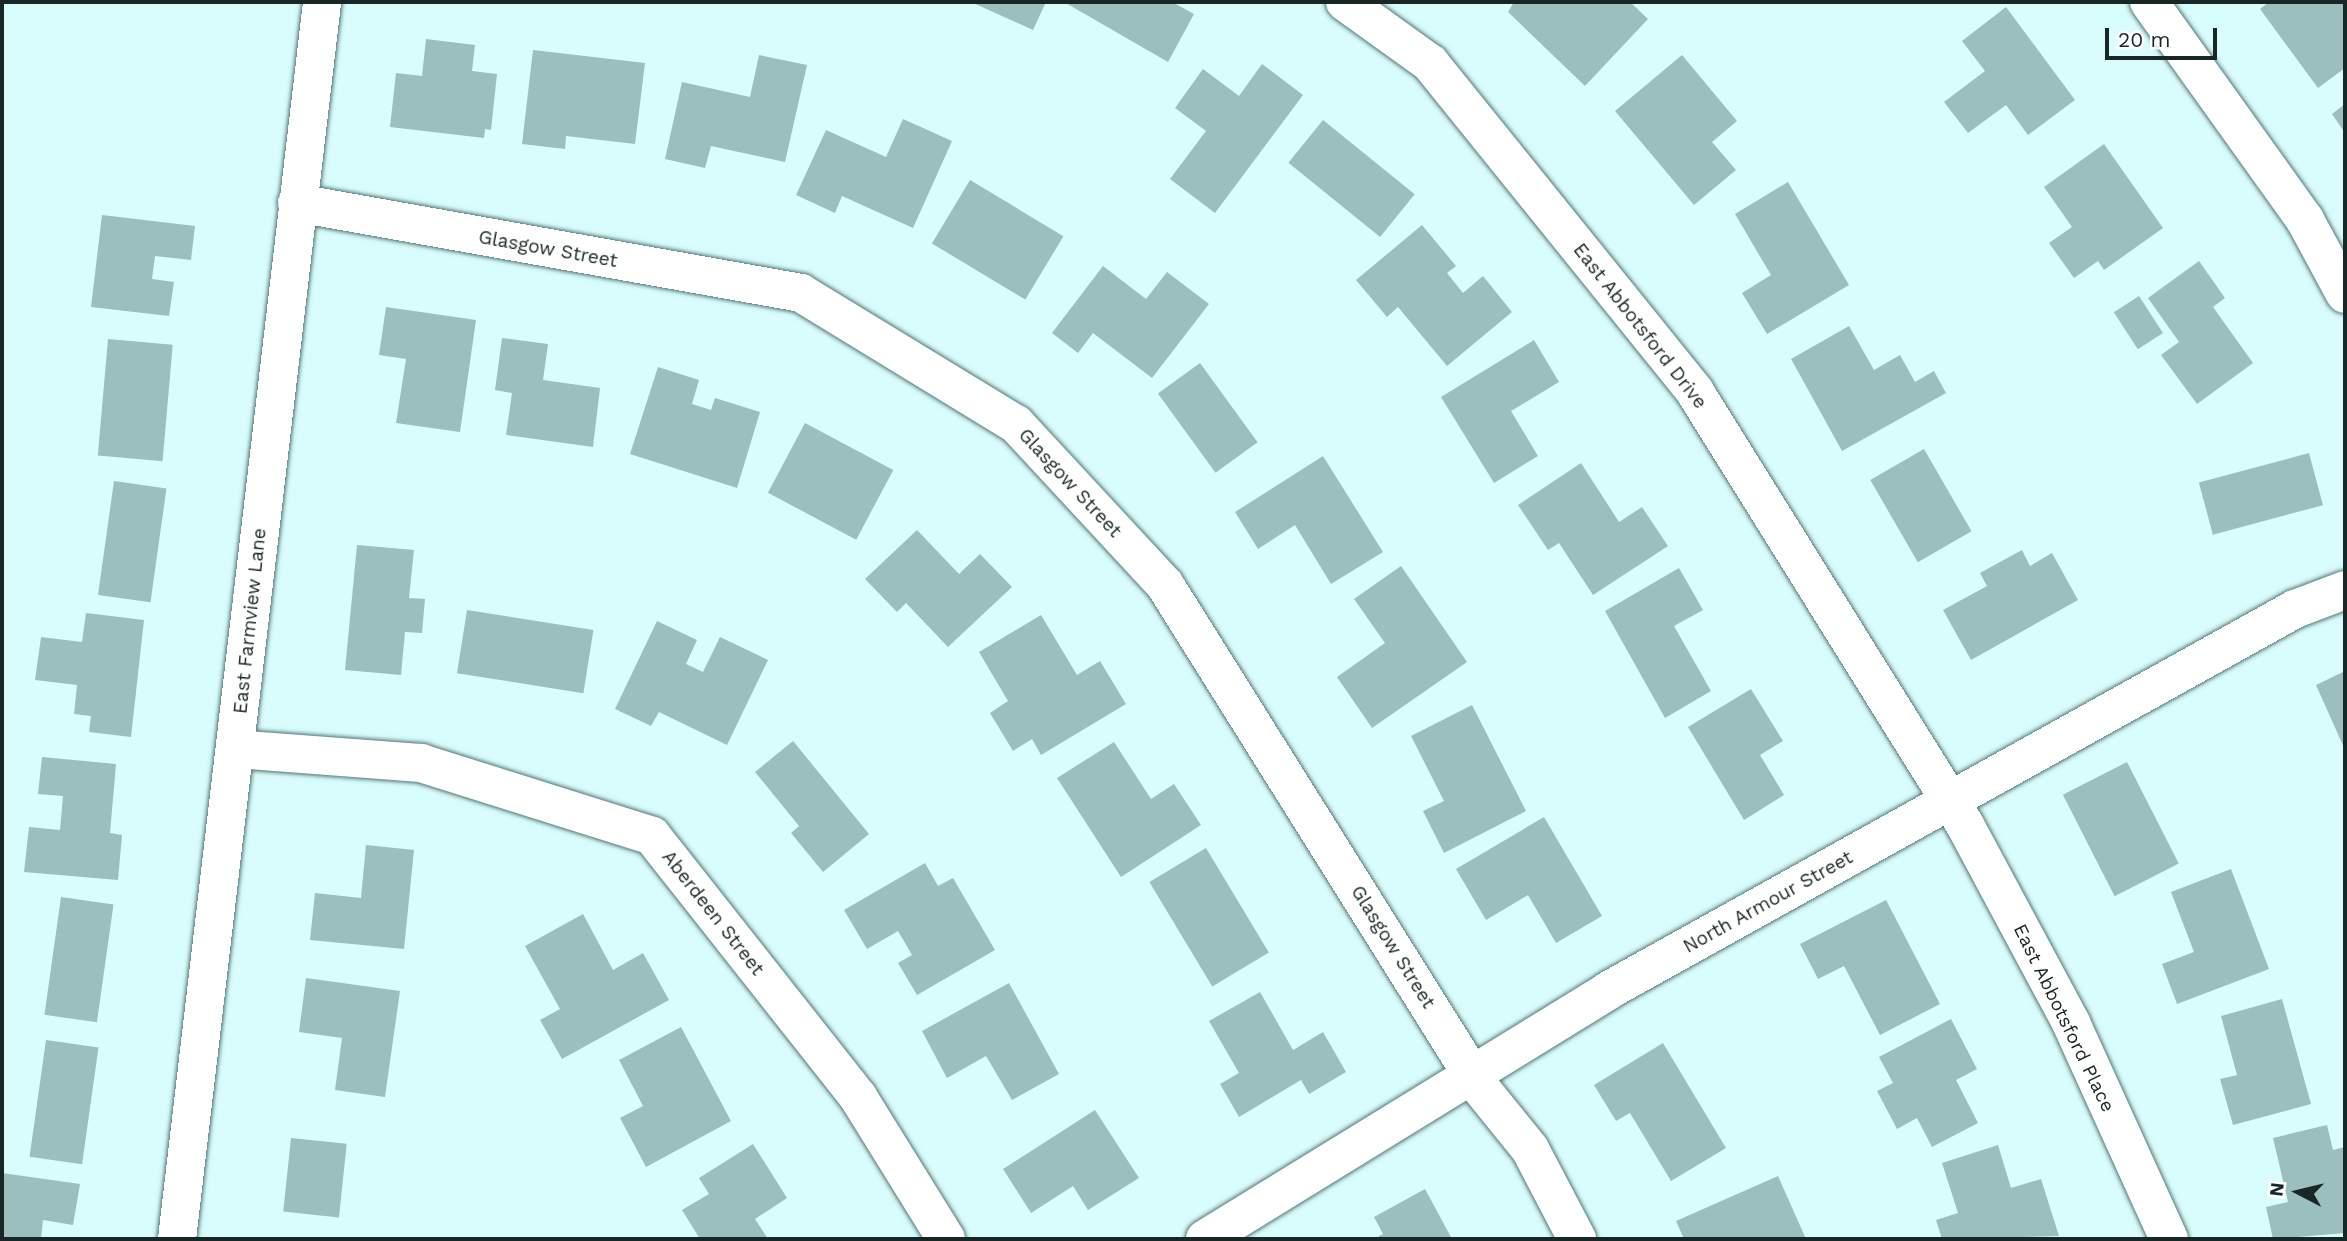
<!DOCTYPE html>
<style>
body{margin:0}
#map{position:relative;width:2347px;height:1241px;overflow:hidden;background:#d9fdfd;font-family:"Work Sans",sans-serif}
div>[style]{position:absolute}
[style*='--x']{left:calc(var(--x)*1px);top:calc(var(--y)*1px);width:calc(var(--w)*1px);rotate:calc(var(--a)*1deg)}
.building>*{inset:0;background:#9bbebe;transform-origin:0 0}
.roads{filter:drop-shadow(0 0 2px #547575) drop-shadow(0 0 2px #547575)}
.minor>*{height:38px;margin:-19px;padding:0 19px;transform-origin:19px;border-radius:19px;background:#fff}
span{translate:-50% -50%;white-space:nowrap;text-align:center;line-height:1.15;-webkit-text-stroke:7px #fff;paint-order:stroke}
.street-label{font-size:19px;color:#192626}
.frame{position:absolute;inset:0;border:4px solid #192626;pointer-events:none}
.north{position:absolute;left:2263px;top:1157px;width:70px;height:70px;-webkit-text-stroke:5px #fff;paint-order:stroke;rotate:277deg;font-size:19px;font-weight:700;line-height:28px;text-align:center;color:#192626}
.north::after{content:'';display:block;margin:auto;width:24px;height:32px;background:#192626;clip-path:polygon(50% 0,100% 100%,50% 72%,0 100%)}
.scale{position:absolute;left:2105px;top:28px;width:112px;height:32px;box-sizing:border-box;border:4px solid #192626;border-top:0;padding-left:9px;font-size:21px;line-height:24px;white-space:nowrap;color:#192626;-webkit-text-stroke:5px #fff;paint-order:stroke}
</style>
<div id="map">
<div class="building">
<div style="clip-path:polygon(971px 2px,1046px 2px,1033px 30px)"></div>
<div style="clip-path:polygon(1064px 2px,1172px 2px,1194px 14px,1168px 62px)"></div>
<div style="clip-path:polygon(1514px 2px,1630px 2px,1648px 19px,1585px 86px,1508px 12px)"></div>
<div style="clip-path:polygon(2269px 2px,2345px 2px,2345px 68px,2318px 88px,2260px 9px)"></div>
<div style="clip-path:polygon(2006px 7px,2075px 100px,2028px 135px,2006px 105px,1968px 133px,1944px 102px,1985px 71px,1962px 41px)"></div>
<div style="clip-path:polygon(426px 39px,475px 45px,472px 71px,497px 74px,491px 130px,485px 129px,484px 138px,390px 127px,396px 73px,422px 76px)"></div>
<div style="clip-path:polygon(533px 50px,645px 63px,635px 144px,566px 136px,565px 149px,522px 144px)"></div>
<div style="clip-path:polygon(759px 55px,807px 65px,785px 162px,711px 146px,705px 168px,665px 159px,682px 82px,750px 97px)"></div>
<div style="clip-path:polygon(1682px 55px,1737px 121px,1712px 142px,1736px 170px,1694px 205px,1615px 111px)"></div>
<div style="clip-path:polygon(1262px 64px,1303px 95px,1215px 213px,1170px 179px,1206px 131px,1175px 108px,1203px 69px,1239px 96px)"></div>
<div style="clip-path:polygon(2345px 104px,2345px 133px,2332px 114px)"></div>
<div style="clip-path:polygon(903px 119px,952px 141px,913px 228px,842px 196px,835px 213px,796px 195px,826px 130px,886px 157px)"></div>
<div style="left:1323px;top:120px;width:118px;height:55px;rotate:39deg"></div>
<div style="clip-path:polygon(2104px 144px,2163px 228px,2104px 270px,2098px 261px,2074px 278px,2049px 243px,2072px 227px,2044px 187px)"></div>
<div style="left:970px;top:180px;width:109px;height:74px;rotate:31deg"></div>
<div style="clip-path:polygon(1788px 182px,1849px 285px,1767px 334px,1742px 293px,1771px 275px,1735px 214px)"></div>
<div style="clip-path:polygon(102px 215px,195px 226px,191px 260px,155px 256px,152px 279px,174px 282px,169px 316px,91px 307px)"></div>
<div style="clip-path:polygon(1422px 225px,1456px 266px,1447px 273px,1463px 293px,1483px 276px,1512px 312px,1447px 366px,1398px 307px,1387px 317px,1356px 280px)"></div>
<div style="clip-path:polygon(2199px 261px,2225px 298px,2213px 307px,2253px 363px,2197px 404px,2161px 355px,2179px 342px,2148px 298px)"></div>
<div style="clip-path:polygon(1103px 266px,1146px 299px,1167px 272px,1209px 304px,1152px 378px,1093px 333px,1078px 353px,1052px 333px)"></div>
<div style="left:2139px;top:296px;width:44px;height:30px;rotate:57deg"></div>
<div style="clip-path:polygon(386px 307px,476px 320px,460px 432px,396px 423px,406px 359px,379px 355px)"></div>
<div style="clip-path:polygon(1849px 326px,1874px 370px,1900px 355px,1915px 382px,1934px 371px,1946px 393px,1842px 451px,1791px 359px)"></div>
<div style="clip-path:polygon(502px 338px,548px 344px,543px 380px,600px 388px,593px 447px,506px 435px,512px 393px,495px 390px)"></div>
<div style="left:108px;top:339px;width:65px;height:117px;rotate:5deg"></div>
<div style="clip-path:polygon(1534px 340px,1559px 382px,1511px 411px,1538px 456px,1494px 483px,1441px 397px)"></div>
<div style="left:1200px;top:363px;width:98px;height:52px;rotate:54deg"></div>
<div style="clip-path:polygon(658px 367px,699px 380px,692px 404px,711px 410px,715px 398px,760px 412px,737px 488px,630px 454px)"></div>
<div style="left:805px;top:423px;width:100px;height:79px;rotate:28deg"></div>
<div style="left:1924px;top:449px;width:95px;height:62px;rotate:60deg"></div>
<div style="left:2309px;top:453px;width:54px;height:114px;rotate:75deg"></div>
<div style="clip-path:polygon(1323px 456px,1383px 552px,1331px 584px,1295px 525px,1258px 549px,1235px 512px)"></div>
<div style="clip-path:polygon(1581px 463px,1619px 522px,1642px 507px,1668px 546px,1593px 595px,1559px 543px,1548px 550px,1518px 505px)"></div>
<div style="left:114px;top:481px;width:53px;height:115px;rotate:8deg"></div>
<div style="clip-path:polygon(917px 530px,959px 574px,980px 554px,1012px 587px,948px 647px,906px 603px,897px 612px,865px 579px)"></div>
<div style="clip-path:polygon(357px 545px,414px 550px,409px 598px,425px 599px,422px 633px,405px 632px,401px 675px,345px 670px)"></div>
<div style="clip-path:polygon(2022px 550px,2030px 566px,2052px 553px,2078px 600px,1971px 660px,1943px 610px,1987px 586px,1980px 573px)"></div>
<div style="clip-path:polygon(1401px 566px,1467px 662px,1372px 728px,1337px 677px,1385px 643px,1354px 599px)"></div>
<div style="clip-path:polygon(1679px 568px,1703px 610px,1674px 626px,1711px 691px,1665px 718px,1605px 611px)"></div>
<div style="left:467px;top:610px;width:128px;height:64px;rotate:9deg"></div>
<div style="clip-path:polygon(86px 613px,144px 620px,131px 737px,89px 732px,91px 716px,74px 714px,77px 685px,35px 680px,41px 637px,82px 642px)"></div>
<div style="clip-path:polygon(1041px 615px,1077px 675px,1100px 661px,1126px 704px,1041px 755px,1032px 739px,1013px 751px,990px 713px,1008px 701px,979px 652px)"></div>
<div style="clip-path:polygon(657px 621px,697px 640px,686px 664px,703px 672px,720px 637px,768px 660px,727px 745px,659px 712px,651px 726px,615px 709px)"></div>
<div style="clip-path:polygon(2345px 671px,2345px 750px,2316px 685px)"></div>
<div style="clip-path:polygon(1751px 689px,1783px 741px,1760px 755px,1784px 795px,1744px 820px,1688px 727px)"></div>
<div style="clip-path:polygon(1472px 705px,1526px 811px,1444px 853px,1423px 811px,1444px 801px,1411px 736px)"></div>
<div style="clip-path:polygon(793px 741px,869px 834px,823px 872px,791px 833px,799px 826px,755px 772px)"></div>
<div style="clip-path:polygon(1114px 742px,1151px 799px,1174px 784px,1201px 825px,1121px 877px,1057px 778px)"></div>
<div style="clip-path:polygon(42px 757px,116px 764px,110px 833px,122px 835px,118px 880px,24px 872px,29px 827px,60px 830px,63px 796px,38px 794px)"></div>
<div style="left:2127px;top:762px;width:114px;height:72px;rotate:63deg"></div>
<div style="clip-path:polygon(1544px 817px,1602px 916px,1556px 943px,1528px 895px,1486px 920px,1456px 869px)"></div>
<div style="clip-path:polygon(366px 845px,414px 850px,404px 949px,310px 940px,315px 893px,361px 898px)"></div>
<div style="left:1206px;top:848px;width:122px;height:66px;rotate:59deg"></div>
<div style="clip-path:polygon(925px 863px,938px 886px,953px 878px,995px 950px,917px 995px,898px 963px,912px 955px,898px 931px,867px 949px,844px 910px)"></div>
<div style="clip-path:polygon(2231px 869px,2269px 969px,2177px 1004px,2162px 964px,2194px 952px,2171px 892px)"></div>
<div style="left:61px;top:897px;width:53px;height:119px;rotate:8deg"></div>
<div style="clip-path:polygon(1886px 900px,1940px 1004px,1880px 1035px,1844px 966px,1818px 979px,1800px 944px)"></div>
<div style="clip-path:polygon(583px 914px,613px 970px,643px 953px,669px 1000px,562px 1059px,540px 1020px,560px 1009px,525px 946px)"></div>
<div style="clip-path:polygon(306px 978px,400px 991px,385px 1097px,335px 1090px,342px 1038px,299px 1032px)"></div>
<div style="clip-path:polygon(1009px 983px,1059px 1074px,1012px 1100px,986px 1056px,947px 1078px,922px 1031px)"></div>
<div style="clip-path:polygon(1260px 992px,1293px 1050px,1323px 1032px,1346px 1072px,1309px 1094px,1301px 1080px,1239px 1117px,1220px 1084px,1239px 1073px,1209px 1021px)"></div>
<div style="clip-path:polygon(2282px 999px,2311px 1104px,2233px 1125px,2220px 1079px,2237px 1075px,2221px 1016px)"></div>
<div style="clip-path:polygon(1951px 1019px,1977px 1069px,1956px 1080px,1978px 1123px,1932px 1147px,1917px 1118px,1897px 1129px,1877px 1091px,1893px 1083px,1879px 1057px)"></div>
<div style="clip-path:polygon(681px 1027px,731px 1121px,646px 1167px,620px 1118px,643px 1106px,619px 1060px)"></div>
<div style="left:46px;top:1040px;width:53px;height:118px;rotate:8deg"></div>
<div style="clip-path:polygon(1663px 1043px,1726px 1148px,1671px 1181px,1630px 1113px,1616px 1121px,1594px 1085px)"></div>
<div style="clip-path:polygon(1095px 1110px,1139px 1178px,1088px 1210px,1073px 1186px,1031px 1213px,1003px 1169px)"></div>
<div style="clip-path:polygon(2327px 1125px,2333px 1150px,2345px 1147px,2345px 1233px,2273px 1239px,2266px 1207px,2288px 1202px,2273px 1138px)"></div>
<div style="left:291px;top:1138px;width:56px;height:74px;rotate:6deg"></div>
<div style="clip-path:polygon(753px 1144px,787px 1198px,755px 1219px,768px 1239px,700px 1239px,682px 1210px,709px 1194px,699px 1178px)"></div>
<div style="clip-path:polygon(1998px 1145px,2011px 1188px,2041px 1179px,2059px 1236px,1942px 1239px,1936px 1220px,1958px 1213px,1942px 1163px)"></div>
<div style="clip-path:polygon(2px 1173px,80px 1184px,73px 1225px,43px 1220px,41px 1239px,2px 1239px)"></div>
<div style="clip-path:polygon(1778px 1176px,1806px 1239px,1684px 1239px,1676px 1221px)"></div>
<div style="clip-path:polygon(1425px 1189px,1452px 1239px,1374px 1239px,1383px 1234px,1374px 1217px)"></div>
</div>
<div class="roads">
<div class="minor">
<div style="--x:1345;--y:2;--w:105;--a:35.7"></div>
<div style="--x:1430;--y:63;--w:422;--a:51.1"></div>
<div style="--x:1695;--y:392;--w:510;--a:58.05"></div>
<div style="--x:1965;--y:825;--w:225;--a:61.8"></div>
<div style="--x:2071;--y:1023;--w:237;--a:65.6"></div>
<div style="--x:2149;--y:2;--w:268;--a:54.4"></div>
<div style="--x:2305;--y:220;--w:84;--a:61.6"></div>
<div style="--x:297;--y:203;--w:512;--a:10.12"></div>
<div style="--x:801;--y:293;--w:252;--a:31.4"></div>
<div style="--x:1016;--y:424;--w:219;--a:47.2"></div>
<div style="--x:1165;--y:585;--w:591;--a:57.92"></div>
<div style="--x:1479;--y:1086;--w:81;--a:51"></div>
<div style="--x:1530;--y:1149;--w:102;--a:62.4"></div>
<div style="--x:235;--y:749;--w:187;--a:4.3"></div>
<div style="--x:421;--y:763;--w:242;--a:17.5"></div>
<div style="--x:652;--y:836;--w:333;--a:51.7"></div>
<div style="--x:858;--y:1097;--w:167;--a:58.2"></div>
<div style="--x:177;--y:1239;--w:1245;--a:-83.31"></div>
<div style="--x:1205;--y:1239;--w:475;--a:-31.6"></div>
<div style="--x:1609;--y:990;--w:785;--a:-29.05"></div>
<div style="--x:2295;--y:609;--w:53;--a:-20.8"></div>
</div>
</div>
<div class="street-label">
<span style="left:548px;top:249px;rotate:10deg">Glasgow Street</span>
<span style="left:1640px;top:326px;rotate:52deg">East Abbotsford Drive</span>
<span style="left:1070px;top:483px;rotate:47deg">Glasgow Street</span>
<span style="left:250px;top:621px;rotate:-84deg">East Farmview Lane</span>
<span style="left:1768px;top:902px;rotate:-29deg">North Armour Street</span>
<span style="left:713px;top:913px;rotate:52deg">Aberdeen Street</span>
<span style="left:1393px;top:947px;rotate:58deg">Glasgow Street</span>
<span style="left:2064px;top:1018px;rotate:64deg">East Abbotsford Place</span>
</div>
<div class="frame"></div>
<div class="north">N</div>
<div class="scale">20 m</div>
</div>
